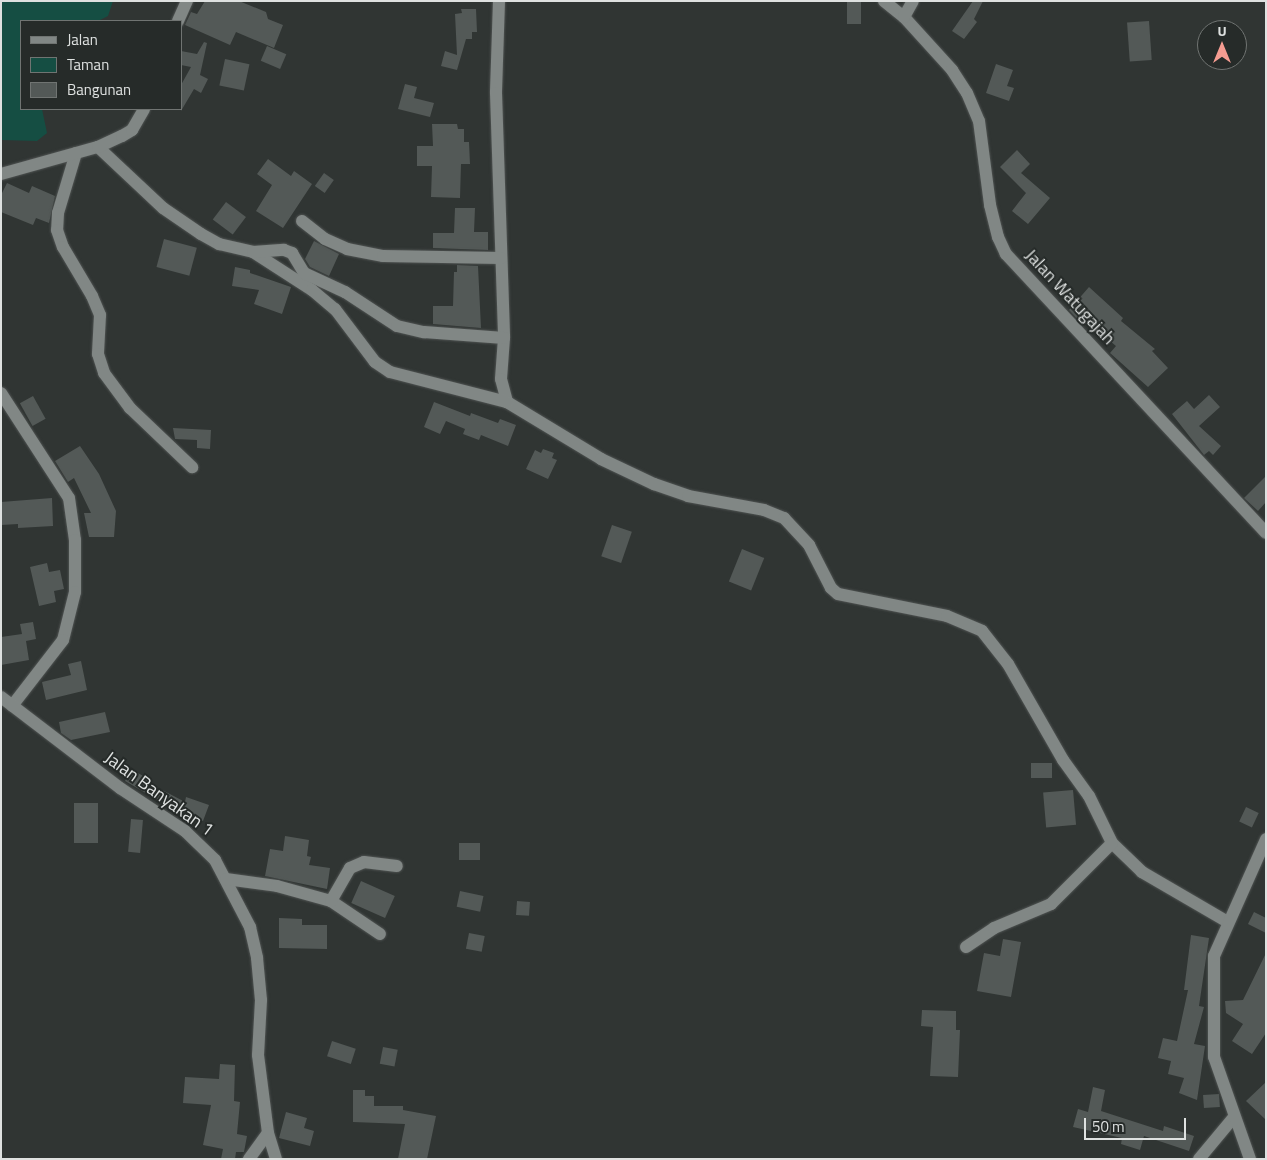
<!DOCTYPE html>
<style>
body{margin:0}
#map{position:relative;width:1267px;height:1160px;overflow:hidden;background:#303533;font-family:"Titillium Web",sans-serif}
div>[style]{position:absolute}
[style*='--x']{left:calc(var(--x)*1px);top:calc(var(--y)*1px);width:calc(var(--w)*1px);rotate:calc(var(--a)*1deg)}
.green>*{inset:0;background:#154e43}
.building>*{inset:0;background:#535957;transform-origin:0 0}
.roads{filter:drop-shadow(0 0 1px #4f5352) drop-shadow(0 0 1px #4f5352)}
.minor>*{height:12px;margin:-6px;padding:0 6px;transform-origin:6px;border-radius:6px;background:#818785}
span{translate:-50% -50%;white-space:nowrap;text-align:center;line-height:1.15;-webkit-text-stroke:4px #262b29;paint-order:stroke}
.street-label{font-size:18px;color:#dee1e0}
.frame{position:absolute;inset:0;border:2px solid #dee1e0;pointer-events:none}
.legend{position:absolute;left:20px;top:20px;width:162px;height:90px;box-sizing:border-box;background:#262b29;border:1px solid #707472;margin:0;padding:6px 9px;list-style:none;font-size:15px;color:#dee1e0}
.legend li{display:flex;align-items:center;gap:10px;height:25px}
.legend b{width:25px;border:1px solid #707472}
.north{position:absolute;left:1197px;top:20px;width:50px;height:50px;box-sizing:border-box;background:#262b29;border:1px solid #707472;border-radius:50%;rotate:0deg;font-size:14px;font-weight:700;line-height:20px;text-align:center;color:#dee1e0}
.north::after{content:'';display:block;margin:auto;width:18px;height:22px;background:#f59c91;clip-path:polygon(50% 0,100% 100%,50% 72%,0 100%)}
.scale{position:absolute;left:1084px;top:1118px;width:102px;height:22px;box-sizing:border-box;border:2px solid #dee1e0;border-top:0;padding-left:6px;font-size:15px;line-height:18px;white-space:nowrap;color:#dee1e0;-webkit-text-stroke:4px #262b29;paint-order:stroke}
</style>
<div id="map">
<div class="green">
<div style="clip-path:polygon(1px 1px,113px 1px,108px 16px,98px 21px,21px 21px,21px 109px,42px 109px,47px 133px,37px 141px,1px 140px)"></div>
</div>
<div class="building">
<div style="clip-path:polygon(205px 1px,239px 1px,266px 12px,268px 19px,283px 25px,274px 48px,236px 32px,230px 45px,185px 25px,191px 12px,197px 14px)"></div>
<div style="left:847px;top:1px;width:14px;height:23px"></div>
<div style="clip-path:polygon(973px 1px,983px 1px,974px 19px,977px 22px,964px 39px,952px 31px)"></div>
<div style="clip-path:polygon(461px 9px,476px 9px,477px 32px,472px 32px,472px 39px,466px 39px,457px 70px,441px 66px,445px 51px,457px 55px,455px 14px,462px 13px)"></div>
<div style="left:1149px;top:21px;width:39px;height:22px;rotate:86deg"></div>
<div style="clip-path:polygon(204px 42px,207px 43px,200px 75px,208px 79px,201px 93px,194px 89px,181px 111px,181px 85px,191px 67px,181px 65px,181px 51px,197px 54px)"></div>
<div style="left:267px;top:46px;width:21px;height:16px;rotate:23deg"></div>
<div style="left:225px;top:59px;width:25px;height:27px;rotate:12deg"></div>
<div style="clip-path:polygon(996px 64px,1013px 70px,1007px 86px,1014px 88px,1009px 101px,986px 93px)"></div>
<div style="clip-path:polygon(405px 84px,417px 87px,414px 98px,434px 103px,430px 117px,398px 109px)"></div>
<div style="clip-path:polygon(432px 124px,457px 124px,458px 129px,464px 129px,464px 142px,469px 142px,470px 164px,461px 164px,460px 198px,431px 197px,432px 166px,417px 166px,417px 146px,433px 146px)"></div>
<div style="clip-path:polygon(1017px 150px,1030px 164px,1021px 173px,1050px 198px,1028px 224px,1012px 211px,1026px 193px,1000px 167px)"></div>
<div style="clip-path:polygon(268px 159px,291px 176px,294px 171px,312px 184px,283px 228px,256px 211px,272px 185px,257px 174px)"></div>
<div style="left:324px;top:173px;width:12px;height:16px;rotate:35deg"></div>
<div style="clip-path:polygon(7px 183px,29px 193px,32px 186px,55px 196px,49px 223px,36px 218px,33px 225px,1px 212px,1px 195px)"></div>
<div style="left:226px;top:202px;width:25px;height:22px;rotate:37deg"></div>
<div style="clip-path:polygon(455px 208px,475px 208px,474px 232px,488px 232px,488px 250px,433px 248px,433px 233px,454px 233px)"></div>
<div style="left:164px;top:239px;width:34px;height:29px;rotate:15deg"></div>
<div style="clip-path:polygon(314px 241px,339px 254px,329px 276px,310px 267px,305px 259px)"></div>
<div style="clip-path:polygon(457px 265px,478px 266px,481px 328px,433px 324px,433px 306px,453px 306px,454px 272px,457px 272px)"></div>
<div style="clip-path:polygon(235px 267px,250px 270px,250px 273px,291px 287px,282px 314px,254px 304px,259px 290px,232px 286px)"></div>
<div style="clip-path:polygon(1089px 287px,1123px 318px,1121px 321px,1155px 349px,1152px 351px,1168px 368px,1148px 387px,1110px 353px,1116px 346px,1085px 320px,1082px 324px,1069px 310px)"></div>
<div style="clip-path:polygon(1209px 395px,1220px 407px,1199px 426px,1221px 446px,1213px 455px,1209px 451px,1204px 455px,1172px 414px,1187px 401px,1194px 409px)"></div>
<div style="left:33px;top:396px;width:26px;height:15px;rotate:61deg"></div>
<div style="clip-path:polygon(434px 402px,470px 416px,471px 413px,498px 423px,500px 419px,516px 425px,508px 446px,481px 435px,479px 440px,463px 434px,465px 429px,446px 421px,440px 434px,424px 427px)"></div>
<div style="clip-path:polygon(173px 428px,211px 430px,210px 449px,197px 448px,197px 440px,175px 439px)"></div>
<div style="clip-path:polygon(80px 446px,99px 474px,116px 511px,114px 537px,89px 537px,84px 513px,91px 513px,74px 478px,68px 482px,55px 461px)"></div>
<div style="clip-path:polygon(543px 449px,554px 453px,552px 458px,557px 460px,548px 479px,526px 469px,535px 450px,541px 453px)"></div>
<div style="clip-path:polygon(1266px 476px,1266px 502px,1258px 511px,1244px 498px)"></div>
<div style="clip-path:polygon(52px 498px,53px 526px,18px 528px,18px 524px,1px 525px,1px 502px)"></div>
<div style="left:612px;top:525px;width:21px;height:33px;rotate:19deg"></div>
<div style="left:742px;top:549px;width:24px;height:35px;rotate:22deg"></div>
<div style="clip-path:polygon(47px 563px,49px 572px,60px 570px,64px 589px,54px 591px,56px 602px,39px 606px,30px 567px)"></div>
<div style="clip-path:polygon(33px 622px,36px 639px,26px 641px,29px 660px,1px 665px,1px 637px,22px 634px,20px 624px)"></div>
<div style="clip-path:polygon(81px 661px,87px 690px,46px 700px,42px 682px,71px 675px,68px 664px)"></div>
<div style="clip-path:polygon(105px 712px,110px 732px,71px 740px,61px 733px,59px 722px)"></div>
<div style="left:1052px;top:763px;width:15px;height:21px;rotate:90deg"></div>
<div style="clip-path:polygon(131px 769px,150px 780px,149px 783px,185px 802px,186px 797px,209px 805px,203px 821px,182px 814px,125px 781px)"></div>
<div style="left:1073px;top:790px;width:35px;height:30px;rotate:85deg"></div>
<div style="left:74px;top:803px;width:24px;height:40px"></div>
<div style="left:1246px;top:807px;width:14px;height:16px;rotate:25deg"></div>
<div style="left:131px;top:819px;width:12px;height:33px;rotate:5deg"></div>
<div style="clip-path:polygon(285px 836px,309px 840px,307px 856px,311px 857px,309px 865px,330px 868px,327px 889px,265px 876px,270px 849px,283px 851px)"></div>
<div style="left:459px;top:843px;width:21px;height:17px"></div>
<div style="left:361px;top:881px;width:37px;height:24px;rotate:24deg"></div>
<div style="left:460px;top:891px;width:24px;height:16px;rotate:12deg"></div>
<div style="left:517px;top:901px;width:13px;height:14px;rotate:4deg"></div>
<div style="clip-path:polygon(1254px 912px,1266px 918px,1266px 933px,1248px 924px)"></div>
<div style="clip-path:polygon(279px 918px,302px 919px,302px 925px,327px 925px,327px 949px,279px 948px)"></div>
<div style="left:469px;top:933px;width:16px;height:16px;rotate:11deg"></div>
<div style="clip-path:polygon(1191px 935px,1209px 938px,1199px 1006px,1204px 1007px,1194px 1044px,1205px 1046px,1197px 1100px,1179px 1093px,1184px 1078px,1168px 1074px,1171px 1061px,1158px 1058px,1163px 1038px,1177px 1041px,1188px 990px,1184px 990px)"></div>
<div style="clip-path:polygon(1003px 939px,1021px 942px,1011px 997px,977px 991px,984px 953px,1000px 956px)"></div>
<div style="clip-path:polygon(1266px 953px,1266px 1033px,1252px 1054px,1232px 1041px,1243px 1024px,1226px 1013px,1225px 1001px,1243px 1000px)"></div>
<div style="clip-path:polygon(922px 1010px,956px 1011px,956px 1030px,960px 1030px,958px 1077px,930px 1076px,933px 1027px,921px 1026px)"></div>
<div style="left:332px;top:1041px;width:25px;height:16px;rotate:18deg"></div>
<div style="left:383px;top:1047px;width:15px;height:17px;rotate:11deg"></div>
<div style="clip-path:polygon(220px 1064px,235px 1065px,234px 1101px,240px 1102px,237px 1134px,247px 1136px,244px 1152px,236px 1152px,235px 1159px,221px 1159px,223px 1149px,203px 1145px,211px 1105px,183px 1103px,185px 1077px,219px 1079px)"></div>
<div style="clip-path:polygon(1266px 1082px,1266px 1120px,1246px 1101px)"></div>
<div style="clip-path:polygon(1093px 1087px,1105px 1090px,1101px 1111px,1163px 1131px,1164px 1126px,1194px 1136px,1189px 1151px,1144px 1136px,1140px 1150px,1121px 1144px,1122px 1138px,1073px 1127px,1078px 1109px,1088px 1112px)"></div>
<div style="clip-path:polygon(353px 1090px,365px 1090px,365px 1096px,374px 1096px,374px 1106px,403px 1106px,403px 1110px,436px 1116px,427px 1159px,398px 1159px,405px 1124px,353px 1122px)"></div>
<div style="left:1219px;top:1094px;width:13px;height:16px;rotate:86deg"></div>
<div style="clip-path:polygon(286px 1112px,307px 1118px,304px 1128px,314px 1131px,310px 1146px,279px 1138px)"></div>
</div>
<div class="roads">
<div class="minor">
<div style="--x:499;--y:1;--w:92;--a:91.9"></div>
<div style="--x:496;--y:93;--w:245;--a:88.1"></div>
<div style="--x:504;--y:338;--w:41;--a:94.2"></div>
<div style="--x:501;--y:379;--w:24;--a:75"></div>
<div style="--x:507;--y:402;--w:110;--a:31.2"></div>
<div style="--x:601;--y:459;--w:59;--a:25.3"></div>
<div style="--x:654;--y:484;--w:36;--a:19"></div>
<div style="--x:688;--y:496;--w:77;--a:10.4"></div>
<div style="--x:764;--y:510;--w:22;--a:22"></div>
<div style="--x:784;--y:518;--w:37;--a:47"></div>
<div style="--x:809;--y:545;--w:48;--a:62.9"></div>
<div style="--x:831;--y:588;--w:9;--a:41"></div>
<div style="--x:838;--y:594;--w:111;--a:11.4"></div>
<div style="--x:947;--y:616;--w:38;--a:23"></div>
<div style="--x:982;--y:631;--w:42;--a:51.8"></div>
<div style="--x:1008;--y:664;--w:111;--a:60.2"></div>
<div style="--x:1063;--y:760;--w:44;--a:54.2"></div>
<div style="--x:1089;--y:796;--w:52;--a:63.9"></div>
<div style="--x:1112;--y:843;--w:42;--a:44"></div>
<div style="--x:1142;--y:872;--w:99;--a:30.2"></div>
<div style="--x:884;--y:1;--w:26;--a:39"></div>
<div style="--x:904;--y:17;--w:72;--a:47.8"></div>
<div style="--x:952;--y:70;--w:27;--a:57"></div>
<div style="--x:967;--y:93;--w:30;--a:67"></div>
<div style="--x:979;--y:121;--w:85;--a:82.5"></div>
<div style="--x:990;--y:205;--w:33;--a:76"></div>
<div style="--x:998;--y:237;--w:19;--a:65"></div>
<div style="--x:1006;--y:254;--w:381;--a:47"></div>
<div style="--x:904;--y:17;--w:18;--a:-61"></div>
<div style="--x:178;--y:21;--w:22;--a:-66"></div>
<div style="--x:98;--y:147;--w:89;--a:43.2"></div>
<div style="--x:163;--y:208;--w:46;--a:34.4"></div>
<div style="--x:201;--y:234;--w:21;--a:29"></div>
<div style="--x:219;--y:244;--w:35;--a:13"></div>
<div style="--x:253;--y:252;--w:70;--a:32.8"></div>
<div style="--x:312;--y:290;--w:30;--a:40"></div>
<div style="--x:335;--y:309;--w:66;--a:53"></div>
<div style="--x:375;--y:362;--w:18;--a:34"></div>
<div style="--x:390;--y:372;--w:121;--a:14.4"></div>
<div style="--x:76;--y:153;--w:63;--a:106.7"></div>
<div style="--x:58;--y:213;--w:17;--a:93"></div>
<div style="--x:57;--y:230;--w:18;--a:71"></div>
<div style="--x:63;--y:247;--w:57;--a:59.4"></div>
<div style="--x:92;--y:296;--w:21;--a:67"></div>
<div style="--x:100;--y:315;--w:39;--a:93"></div>
<div style="--x:98;--y:354;--w:20;--a:72"></div>
<div style="--x:104;--y:373;--w:44;--a:53.4"></div>
<div style="--x:130;--y:408;--w:86;--a:43.6"></div>
<div style="--x:1;--y:174;--w:101;--a:-15.6"></div>
<div style="--x:98;--y:147;--w:26;--a:-25"></div>
<div style="--x:122;--y:136;--w:12;--a:-31"></div>
<div style="--x:132;--y:130;--w:24;--a:-60"></div>
<div style="--x:302;--y:221;--w:29;--a:38"></div>
<div style="--x:325;--y:239;--w:24;--a:24"></div>
<div style="--x:347;--y:249;--w:37;--a:11"></div>
<div style="--x:383;--y:256;--w:118;--a:1"></div>
<div style="--x:253;--y:252;--w:31;--a:-4"></div>
<div style="--x:284;--y:250;--w:9;--a:21"></div>
<div style="--x:292;--y:253;--w:23;--a:59"></div>
<div style="--x:304;--y:273;--w:45;--a:24.9"></div>
<div style="--x:345;--y:292;--w:62;--a:33.2"></div>
<div style="--x:397;--y:326;--w:28;--a:13"></div>
<div style="--x:424;--y:332;--w:80;--a:4.3"></div>
<div style="--x:1;--y:393;--w:125;--a:57.1"></div>
<div style="--x:69;--y:498;--w:42;--a:81.9"></div>
<div style="--x:75;--y:540;--w:52;--a:90"></div>
<div style="--x:75;--y:592;--w:49;--a:104"></div>
<div style="--x:63;--y:640;--w:83;--a:127.7"></div>
<div style="--x:1;--y:697;--w:150;--a:37.4"></div>
<div style="--x:120;--y:788;--w:78;--a:33.5"></div>
<div style="--x:185;--y:831;--w:42;--a:44"></div>
<div style="--x:215;--y:860;--w:76;--a:62.4"></div>
<div style="--x:250;--y:927;--w:32;--a:77"></div>
<div style="--x:257;--y:958;--w:42;--a:84.6"></div>
<div style="--x:261;--y:1000;--w:55;--a:93.1"></div>
<div style="--x:258;--y:1055;--w:79;--a:82.7"></div>
<div style="--x:268;--y:1133;--w:27;--a:73"></div>
<div style="--x:226;--y:879;--w:51;--a:7.8"></div>
<div style="--x:277;--y:886;--w:56;--a:15.5"></div>
<div style="--x:331;--y:901;--w:59;--a:34"></div>
<div style="--x:331;--y:901;--w:38;--a:-60"></div>
<div style="--x:350;--y:868;--w:15;--a:-23"></div>
<div style="--x:364;--y:862;--w:33;--a:7"></div>
<div style="--x:966;--y:947;--w:34;--a:-34"></div>
<div style="--x:994;--y:928;--w:62;--a:-22.8"></div>
<div style="--x:1051;--y:904;--w:86;--a:-45"></div>
<div style="--x:249;--y:1159;--w:32;--a:-54"></div>
<div style="--x:1199;--y:1159;--w:55;--a:-50.2"></div>
<div style="--x:1250;--y:1159;--w:108;--a:-109.4"></div>
<div style="--x:1214;--y:1057;--w:101;--a:-90"></div>
<div style="--x:1214;--y:956;--w:128;--a:-66"></div>
</div>
</div>
<div class="street-label">
<span style="left:1070px;top:297px;rotate:47deg">Jalan Watugajah</span>
<span style="left:159px;top:794px;rotate:36deg">Jalan Banyakan 1</span>
</div>
<div class="frame"></div>
<ul class="legend">
<li><b style="height:6px;background:#818785"></b>Jalan</li>
<li><b style="height:14px;background:#154e43"></b>Taman</li>
<li><b style="height:14px;background:#535957"></b>Bangunan</li>
</ul>
<div class="north">U</div>
<div class="scale">50 m</div>
</div>
